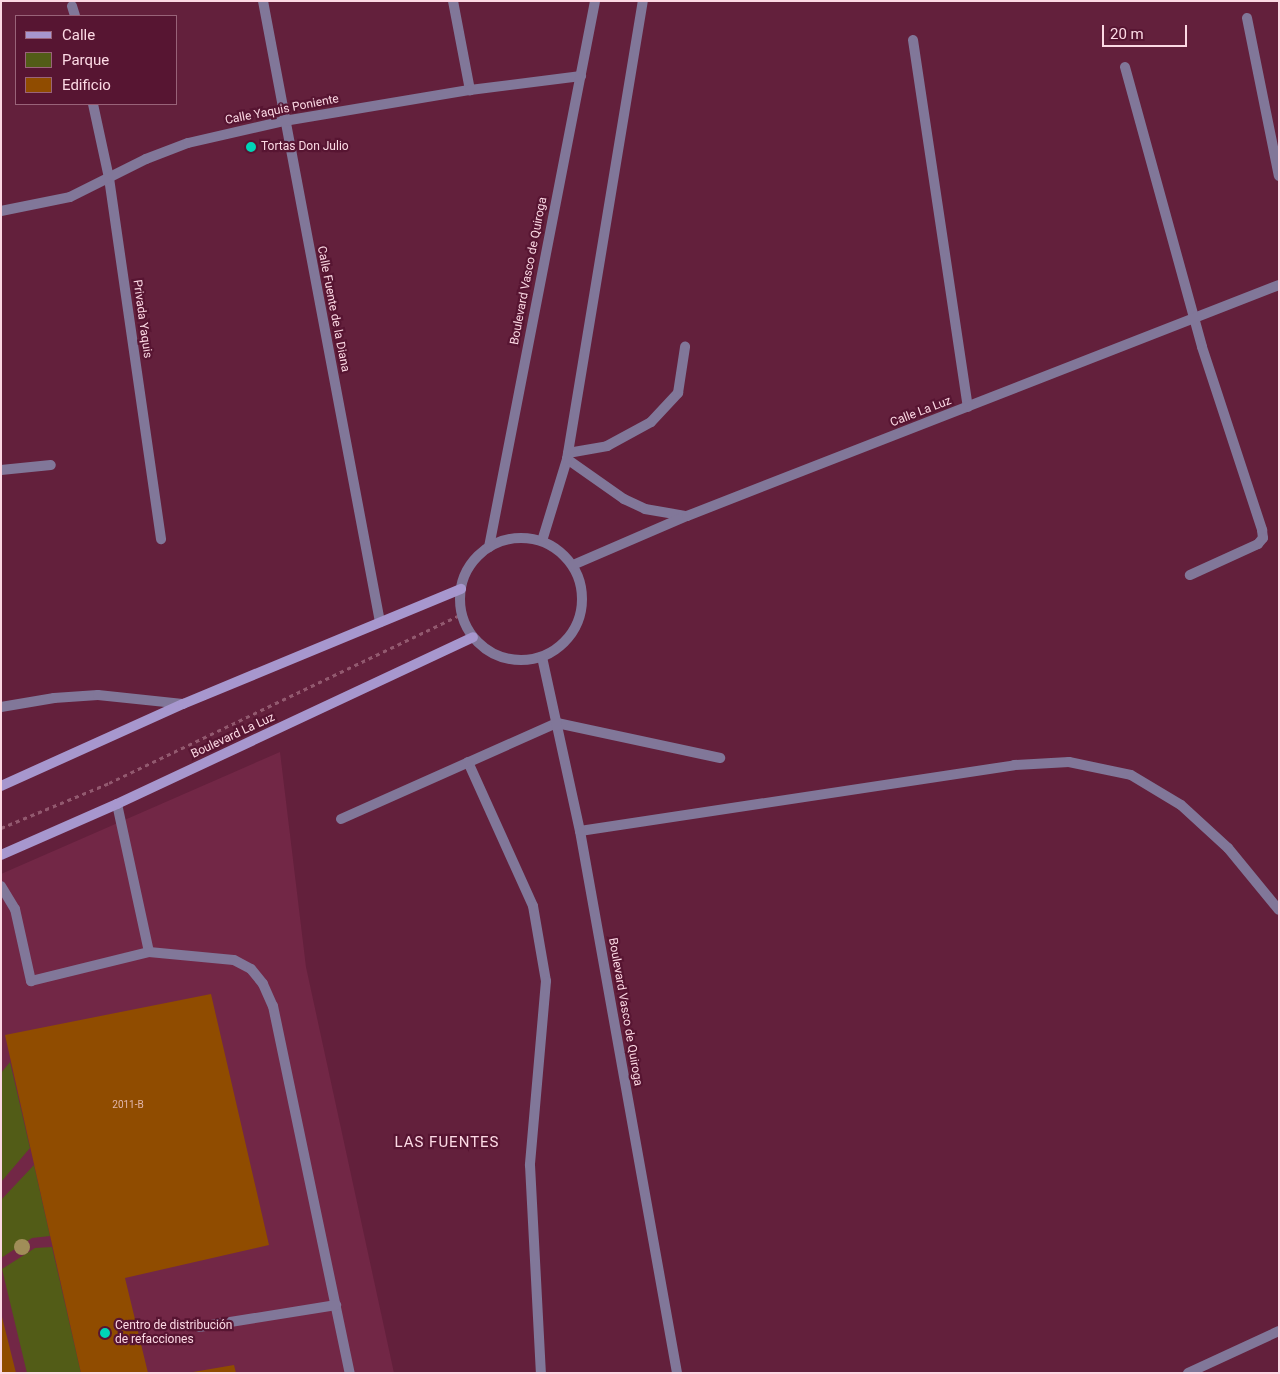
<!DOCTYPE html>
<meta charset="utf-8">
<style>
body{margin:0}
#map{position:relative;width:1280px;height:1374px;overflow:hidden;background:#63203c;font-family:Roboto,sans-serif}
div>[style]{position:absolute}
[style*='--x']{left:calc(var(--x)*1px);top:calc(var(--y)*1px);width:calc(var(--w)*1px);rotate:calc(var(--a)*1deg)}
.built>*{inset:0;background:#722746}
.green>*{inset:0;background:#525c17}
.building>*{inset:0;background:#904c00}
.path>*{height:3px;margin-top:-1.5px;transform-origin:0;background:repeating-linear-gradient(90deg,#92596f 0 4px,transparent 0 8px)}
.service>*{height:10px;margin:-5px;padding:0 5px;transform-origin:5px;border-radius:5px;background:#817799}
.minor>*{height:10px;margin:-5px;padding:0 5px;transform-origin:5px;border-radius:5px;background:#817799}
.tertiary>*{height:10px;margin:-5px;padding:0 5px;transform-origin:5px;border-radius:5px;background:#817799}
.tertiary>.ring{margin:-5px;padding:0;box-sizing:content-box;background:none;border:10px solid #817799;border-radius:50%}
.secondary>*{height:10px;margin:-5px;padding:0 5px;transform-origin:5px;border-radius:5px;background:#a797ce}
.trees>*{width:16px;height:16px;margin:-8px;border-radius:50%;background:#a08d58}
.dots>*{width:14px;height:14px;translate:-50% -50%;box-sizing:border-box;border:2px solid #571532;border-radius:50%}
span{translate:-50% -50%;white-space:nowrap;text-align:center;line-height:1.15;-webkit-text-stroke:4.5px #571532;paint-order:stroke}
.number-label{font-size:10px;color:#e1b6ab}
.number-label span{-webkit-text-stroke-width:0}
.street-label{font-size:12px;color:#fcd9e4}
.poi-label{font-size:12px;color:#fcd9e4}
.left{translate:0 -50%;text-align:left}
.quarter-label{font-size:15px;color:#fcd9e4;letter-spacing:1px}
.frame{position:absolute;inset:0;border:2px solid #fcd9e4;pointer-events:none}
.legend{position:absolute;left:15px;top:15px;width:162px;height:90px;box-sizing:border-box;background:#571532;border:1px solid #996379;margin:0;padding:6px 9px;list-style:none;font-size:15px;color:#fcd9e4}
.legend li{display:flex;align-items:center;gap:10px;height:25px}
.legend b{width:25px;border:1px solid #996379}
.scale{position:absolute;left:1102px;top:25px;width:85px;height:22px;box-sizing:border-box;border:2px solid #fcd9e4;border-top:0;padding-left:6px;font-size:15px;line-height:18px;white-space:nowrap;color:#fcd9e4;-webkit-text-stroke:4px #571532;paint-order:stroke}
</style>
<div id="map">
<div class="built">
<div style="clip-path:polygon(280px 752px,306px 967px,394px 1373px,1px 1373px,1px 874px)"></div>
</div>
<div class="green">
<div style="clip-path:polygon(10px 1062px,30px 1148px,1px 1182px,1px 1073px)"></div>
<div style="clip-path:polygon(34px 1165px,50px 1236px,32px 1238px,1px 1258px,1px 1200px)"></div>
<div style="clip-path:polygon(52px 1247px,81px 1373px,27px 1373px,2px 1269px,35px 1248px)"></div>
</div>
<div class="building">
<div style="clip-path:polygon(211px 994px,269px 1245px,125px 1278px,148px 1373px,81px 1373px,5px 1035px)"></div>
<div style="clip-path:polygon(1px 1317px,2px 1317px,16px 1373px,1px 1373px)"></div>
<div style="clip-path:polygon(234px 1365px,236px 1373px,194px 1373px,193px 1372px)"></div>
</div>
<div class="path">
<div style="--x:1;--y:828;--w:117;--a:-22.6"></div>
<div style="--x:109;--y:783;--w:391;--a:-25.6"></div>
</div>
<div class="service">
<div style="--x:1247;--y:18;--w:161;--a:78.6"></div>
<div style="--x:913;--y:40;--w:371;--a:81.5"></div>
<div style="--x:1125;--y:67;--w:290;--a:74.6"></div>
<div style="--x:1202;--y:347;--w:193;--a:71.8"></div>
<div style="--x:1262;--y:530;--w:8;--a:83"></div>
<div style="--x:1263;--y:538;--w:8;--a:130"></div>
<div style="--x:1258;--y:544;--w:75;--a:155.5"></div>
<div style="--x:568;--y:453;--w:40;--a:-10"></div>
<div style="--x:607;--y:446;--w:50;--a:-28.6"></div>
<div style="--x:651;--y:422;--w:40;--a:-47"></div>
<div style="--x:678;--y:393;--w:47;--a:-81.3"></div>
<div style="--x:468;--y:762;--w:158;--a:65.7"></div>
<div style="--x:533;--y:906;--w:76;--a:80.2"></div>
<div style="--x:546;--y:981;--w:185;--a:95"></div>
<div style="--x:530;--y:1165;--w:208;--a:87"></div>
<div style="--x:341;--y:819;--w:236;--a:-24"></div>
<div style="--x:557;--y:723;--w:167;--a:12.1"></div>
<div style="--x:580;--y:831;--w:439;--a:-8.6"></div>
<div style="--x:1014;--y:765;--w:55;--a:-3.1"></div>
<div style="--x:1069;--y:762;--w:63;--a:11.8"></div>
<div style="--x:1131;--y:775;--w:58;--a:31"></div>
<div style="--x:1181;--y:805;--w:64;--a:42.5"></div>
<div style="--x:1228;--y:848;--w:80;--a:50.6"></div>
<div style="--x:1;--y:886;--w:27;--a:59"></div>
<div style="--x:15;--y:909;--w:74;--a:77.5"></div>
<div style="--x:31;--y:981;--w:122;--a:-13.8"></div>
<div style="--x:149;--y:952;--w:151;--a:-102.2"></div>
<div style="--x:149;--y:952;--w:85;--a:5.4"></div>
<div style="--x:234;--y:960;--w:19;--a:28"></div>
<div style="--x:251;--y:969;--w:19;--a:51"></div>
<div style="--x:263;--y:984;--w:24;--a:66"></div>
<div style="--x:273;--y:1006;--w:375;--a:78.2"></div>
<div style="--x:199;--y:1327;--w:139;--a:-9.1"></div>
</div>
<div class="minor">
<div style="--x:263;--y:1;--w:632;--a:79.33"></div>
<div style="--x:453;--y:1;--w:91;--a:79.2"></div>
<div style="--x:72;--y:6;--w:10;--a:73"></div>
<div style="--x:93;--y:104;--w:76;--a:77.8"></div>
<div style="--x:109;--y:178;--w:365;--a:81.8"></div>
<div style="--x:1;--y:211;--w:70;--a:-11.5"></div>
<div style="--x:70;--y:197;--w:85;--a:-26.6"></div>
<div style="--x:146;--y:159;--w:45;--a:-20.9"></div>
<div style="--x:188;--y:143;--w:98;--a:-12.9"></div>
<div style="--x:284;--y:121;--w:189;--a:-9.5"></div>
<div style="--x:470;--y:90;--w:112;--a:-7.2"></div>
<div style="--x:1;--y:470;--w:50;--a:-5.7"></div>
<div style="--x:1;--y:707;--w:54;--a:-9.6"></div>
<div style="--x:54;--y:698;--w:44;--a:-3.9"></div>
<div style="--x:98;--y:695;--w:85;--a:6"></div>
</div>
<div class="tertiary">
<div style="--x:567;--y:459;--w:70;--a:35.1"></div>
<div style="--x:624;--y:499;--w:23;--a:25"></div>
<div style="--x:645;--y:509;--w:42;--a:9.7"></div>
<div class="ring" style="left:460px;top:538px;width:112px;height:112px"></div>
<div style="--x:542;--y:541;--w:86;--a:-73"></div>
<div style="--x:567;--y:459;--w:464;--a:-80.6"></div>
<div style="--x:489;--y:547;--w:556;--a:-79.01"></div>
<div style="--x:573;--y:565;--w:124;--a:-23.3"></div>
<div style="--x:687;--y:516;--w:635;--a:-21.32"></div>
<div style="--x:542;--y:657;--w:178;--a:77.7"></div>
<div style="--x:580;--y:831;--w:551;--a:79.85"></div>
<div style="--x:1188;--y:1373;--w:100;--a:-24.8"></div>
</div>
<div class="secondary">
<div style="--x:1;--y:786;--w:200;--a:-24.3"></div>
<div style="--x:183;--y:704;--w:301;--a:-22.5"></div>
<div style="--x:1;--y:855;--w:127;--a:-23.7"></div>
<div style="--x:117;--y:804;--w:393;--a:-25.1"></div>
</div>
<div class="trees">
<div style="left:22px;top:1247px"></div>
</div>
<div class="dots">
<div style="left:251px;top:147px;background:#00d5b7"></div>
<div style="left:105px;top:1333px;background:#00d5b7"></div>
</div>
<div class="number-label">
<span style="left:128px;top:1105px">2011-B</span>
</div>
<div class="street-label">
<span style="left:282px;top:110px;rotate:-11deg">Calle Yaquis Poniente</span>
<span style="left:529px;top:271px;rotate:-79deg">Boulevard Vasco de Quiroga</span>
<span style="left:333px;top:309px;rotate:79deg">Calle Fuente de la Diana</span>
<span style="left:142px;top:319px;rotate:82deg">Privada Yaquis</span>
<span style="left:921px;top:412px;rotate:-21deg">Calle La Luz</span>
<span style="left:233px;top:736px;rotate:-25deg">Boulevard La Luz</span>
<span style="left:625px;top:1012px;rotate:80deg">Boulevard Vasco de Quiroga</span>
</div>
<div class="poi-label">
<span class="left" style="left:261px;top:147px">Tortas Don Julio</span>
<span class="left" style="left:115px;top:1333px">Centro de distribución<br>de refacciones</span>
</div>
<div class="quarter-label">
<span style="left:447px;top:1143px">LAS FUENTES</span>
</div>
<div class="frame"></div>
<ul class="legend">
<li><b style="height:6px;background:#a797ce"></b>Calle</li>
<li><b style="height:14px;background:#525c17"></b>Parque</li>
<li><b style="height:14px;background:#904c00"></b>Edificio</li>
</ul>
<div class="scale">20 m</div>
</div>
